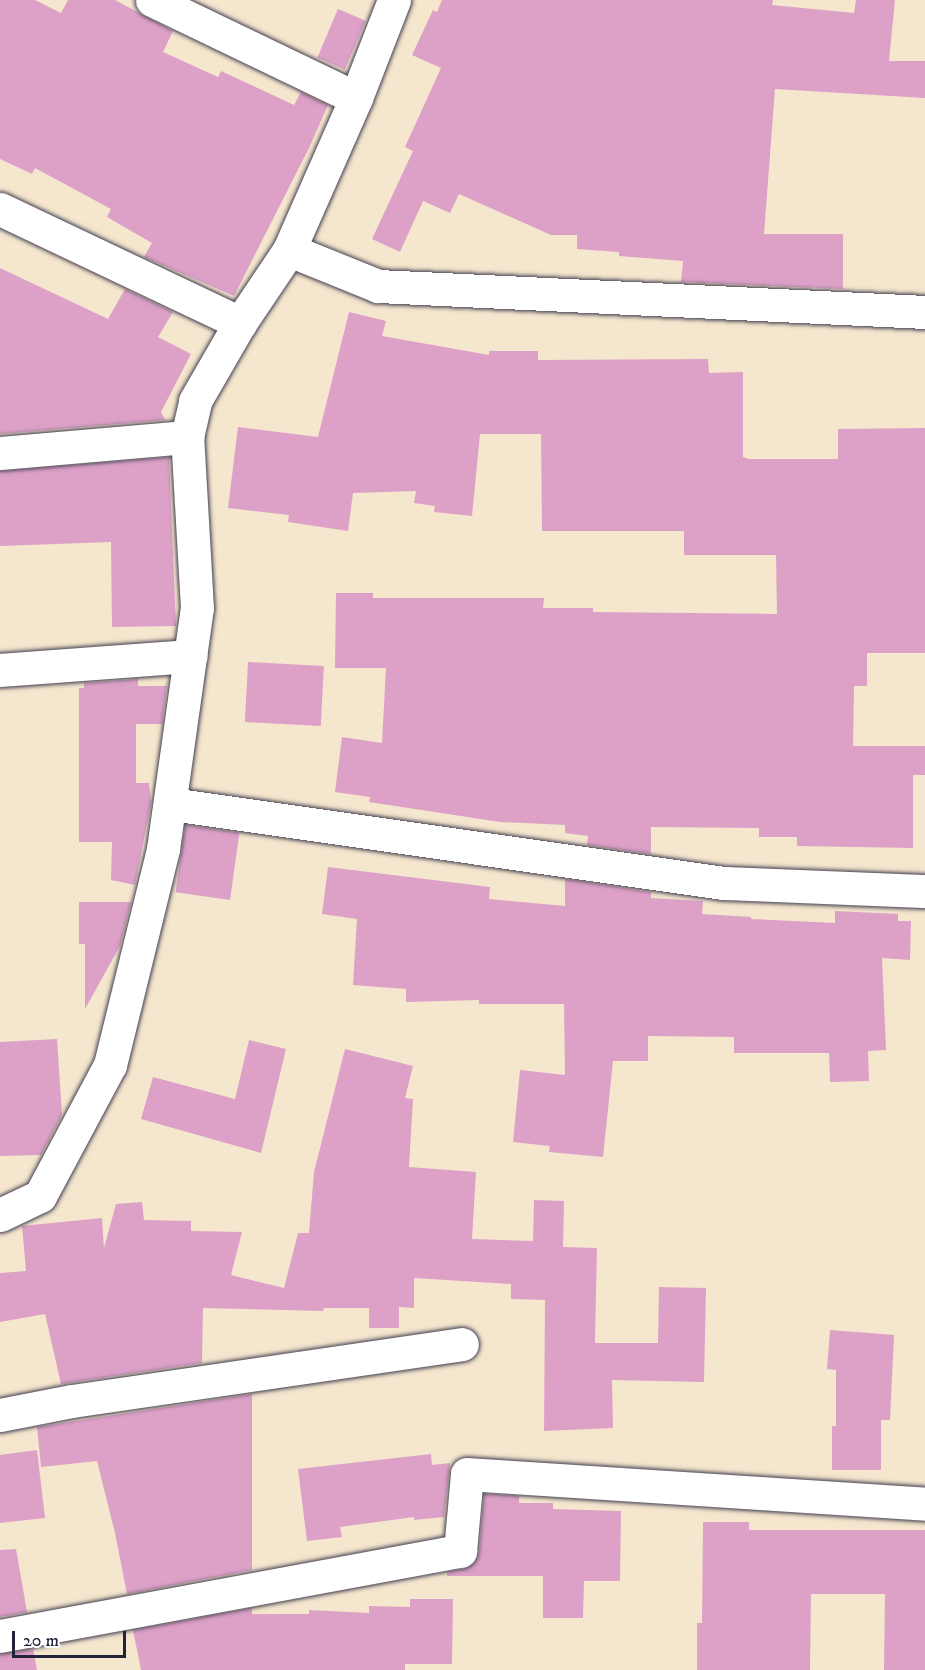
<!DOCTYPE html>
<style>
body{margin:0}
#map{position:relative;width:925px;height:1670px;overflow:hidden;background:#f5e6ce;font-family:"IM FELL DW Pica",serif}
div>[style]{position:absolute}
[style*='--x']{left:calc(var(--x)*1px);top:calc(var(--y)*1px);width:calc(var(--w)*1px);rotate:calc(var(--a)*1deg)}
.building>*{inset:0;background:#dda1c8;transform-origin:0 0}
.roads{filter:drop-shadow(0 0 2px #423f51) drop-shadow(0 0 2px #423f51)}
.minor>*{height:33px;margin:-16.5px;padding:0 16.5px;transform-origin:16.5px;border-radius:16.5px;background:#fff}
span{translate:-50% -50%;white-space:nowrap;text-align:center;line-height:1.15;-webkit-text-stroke:4.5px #fff;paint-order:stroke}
.scale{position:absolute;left:12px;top:1631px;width:114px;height:27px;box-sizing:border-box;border:3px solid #22223b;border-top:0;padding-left:8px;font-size:18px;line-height:21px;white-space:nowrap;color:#22223b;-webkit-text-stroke:4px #fff;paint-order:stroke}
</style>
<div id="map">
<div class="building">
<div style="clip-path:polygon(0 0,35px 0,61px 13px,68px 0,115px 0,173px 31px,163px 52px,218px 77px,221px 71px,294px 105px,301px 92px,328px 105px,309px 148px,234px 296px,144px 257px,152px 243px,107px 217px,111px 209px,35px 168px,32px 174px,0 159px)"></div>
<div style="clip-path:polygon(442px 0,773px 0,772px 5px,854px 13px,856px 0,895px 0,889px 61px,925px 61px,925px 98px,775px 89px,764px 234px,843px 234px,843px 289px,681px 282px,683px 261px,619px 256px,619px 252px,577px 249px,577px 235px,551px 235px,459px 194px,450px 213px,423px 201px,400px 252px,372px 239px,413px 151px,405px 147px,441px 68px,412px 55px,433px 10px,437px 12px)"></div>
<div style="left:338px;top:9px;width:30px;height:53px;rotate:23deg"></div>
<div style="clip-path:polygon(0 268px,108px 319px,125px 289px,173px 312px,158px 337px,191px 354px,161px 412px,165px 420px,0 434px)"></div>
<div style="clip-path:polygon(349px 312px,386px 321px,382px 336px,489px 355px,489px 351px,538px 351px,538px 360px,708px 359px,709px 373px,743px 372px,743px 457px,749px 459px,838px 459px,838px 429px,925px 428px,925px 653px,867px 653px,867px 686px,854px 686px,853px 746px,925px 746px,925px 775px,913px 775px,913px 848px,797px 846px,797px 837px,759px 837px,759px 828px,651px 827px,651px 854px,587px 845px,588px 836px,565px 833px,565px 825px,500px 822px,369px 802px,370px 797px,335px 792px,342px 737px,382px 743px,386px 668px,335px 668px,336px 593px,373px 593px,373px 598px,544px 598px,543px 608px,593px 608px,593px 612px,777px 614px,776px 555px,684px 555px,684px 531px,542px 531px,541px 434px,480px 434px,472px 516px,434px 512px,435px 506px,414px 503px,416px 491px,353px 493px,348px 531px,288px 522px,289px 515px,228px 508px,238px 427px,318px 437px)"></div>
<div style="clip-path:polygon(169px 457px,176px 626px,112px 627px,111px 542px,0 546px,0 471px)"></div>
<div style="left:248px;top:662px;width:76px;height:60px;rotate:3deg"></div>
<div style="clip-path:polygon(138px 679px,138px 686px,167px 686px,162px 724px,136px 724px,136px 783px,149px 783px,151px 803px,135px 885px,111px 880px,112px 842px,79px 842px,79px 688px,84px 688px,84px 683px)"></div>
<div style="left:185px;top:825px;width:55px;height:68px;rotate:8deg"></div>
<div style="clip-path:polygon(328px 867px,490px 887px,489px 899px,565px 906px,565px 879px,651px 892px,651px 898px,703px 901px,702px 914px,751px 917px,751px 919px,835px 923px,835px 911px,898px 914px,898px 921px,911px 921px,910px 960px,882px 958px,886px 1050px,868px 1051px,869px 1081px,830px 1082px,829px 1053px,734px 1053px,734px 1037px,648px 1036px,648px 1061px,613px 1061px,603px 1157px,549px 1152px,550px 1146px,513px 1142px,520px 1070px,565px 1075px,564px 1004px,479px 1004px,479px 1000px,406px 1002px,406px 989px,353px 985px,357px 919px,322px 914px)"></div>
<div style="clip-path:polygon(79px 902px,131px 902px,120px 946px,85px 1009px,85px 944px,79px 944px)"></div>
<div style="clip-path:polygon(57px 1039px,62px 1115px,41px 1155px,0 1156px,0 1042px)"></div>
<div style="clip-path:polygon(249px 1040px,286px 1049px,261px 1153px,141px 1119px,153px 1077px,235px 1099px)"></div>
<div style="clip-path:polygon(345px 1049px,413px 1066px,405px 1098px,413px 1099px,409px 1167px,476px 1172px,472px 1239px,533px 1241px,534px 1200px,564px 1201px,563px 1247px,597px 1248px,595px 1343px,658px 1343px,659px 1287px,706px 1288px,704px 1382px,612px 1380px,613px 1428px,544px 1431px,545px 1300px,511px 1299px,511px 1284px,414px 1278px,414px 1308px,399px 1307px,399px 1328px,369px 1328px,369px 1308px,324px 1308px,323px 1311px,203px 1308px,202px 1363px,61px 1384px,45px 1314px,0 1322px,0 1273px,26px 1271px,22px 1226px,102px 1218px,104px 1248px,116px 1204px,142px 1202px,144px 1220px,191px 1221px,191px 1231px,242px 1232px,231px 1275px,284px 1288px,298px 1233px,309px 1233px,314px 1172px)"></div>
<div style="clip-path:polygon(830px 1330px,894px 1335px,890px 1420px,881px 1420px,881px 1470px,832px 1470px,832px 1426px,836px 1426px,836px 1370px,827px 1369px)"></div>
<div style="clip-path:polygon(252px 1394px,252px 1570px,127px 1594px,115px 1533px,97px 1461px,41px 1467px,37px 1427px)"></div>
<div style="clip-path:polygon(37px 1450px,45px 1518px,0 1523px,0 1455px)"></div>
<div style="clip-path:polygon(431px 1454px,432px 1465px,450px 1463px,444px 1517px,414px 1520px,414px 1517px,340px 1527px,342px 1537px,307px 1541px,298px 1469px)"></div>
<div style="clip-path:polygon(484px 1494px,519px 1496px,519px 1503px,553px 1503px,553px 1509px,621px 1511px,620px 1581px,584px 1581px,583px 1618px,543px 1618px,543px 1576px,447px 1576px,447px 1572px,463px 1569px,474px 1563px,479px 1553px)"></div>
<div style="clip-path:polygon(703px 1522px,749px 1522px,749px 1530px,925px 1530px,925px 1670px,884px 1670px,885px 1594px,811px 1594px,810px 1670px,697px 1670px,697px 1623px,702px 1623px)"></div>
<div style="clip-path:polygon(16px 1549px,27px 1612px,0 1617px,0 1550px)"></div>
<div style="clip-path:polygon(410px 1599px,453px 1599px,452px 1664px,405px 1664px,405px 1670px,141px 1670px,133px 1630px,252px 1608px,252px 1614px,309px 1614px,309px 1610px,369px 1613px,369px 1606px,410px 1607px)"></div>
<div style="clip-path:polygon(33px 1649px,37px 1670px,0 1670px,0 1654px)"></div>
</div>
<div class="roads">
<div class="minor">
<div style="--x:152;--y:0;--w:226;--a:25.7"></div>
<div style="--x:0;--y:209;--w:266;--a:25.4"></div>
<div style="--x:289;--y:250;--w:96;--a:22"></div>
<div style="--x:378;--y:286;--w:548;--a:2.72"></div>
<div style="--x:0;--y:453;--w:188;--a:-4.9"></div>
<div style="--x:0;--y:670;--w:191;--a:-4.2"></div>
<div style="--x:171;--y:804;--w:558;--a:8.14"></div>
<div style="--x:723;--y:883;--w:202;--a:2.3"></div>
<div style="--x:0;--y:1215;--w:44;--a:-25.4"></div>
<div style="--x:40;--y:1196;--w:149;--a:-61.9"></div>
<div style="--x:110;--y:1065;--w:222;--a:-76.2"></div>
<div style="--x:163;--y:849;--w:243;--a:-82"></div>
<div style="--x:197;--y:608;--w:171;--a:-93.3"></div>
<div style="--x:187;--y:437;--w:37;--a:-77"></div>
<div style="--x:195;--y:401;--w:90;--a:-60"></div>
<div style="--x:240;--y:323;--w:88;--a:-56.1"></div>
<div style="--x:289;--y:250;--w:166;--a:-66.2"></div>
<div style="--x:356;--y:98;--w:105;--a:-68.8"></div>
<div style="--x:0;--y:1415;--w:73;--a:-11"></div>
<div style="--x:72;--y:1401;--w:394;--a:-8.3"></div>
<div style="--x:0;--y:1636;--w:468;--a:-10.5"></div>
<div style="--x:460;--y:1551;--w:77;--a:-84.8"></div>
<div style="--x:467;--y:1474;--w:459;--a:3.7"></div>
</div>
</div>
<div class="scale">20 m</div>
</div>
